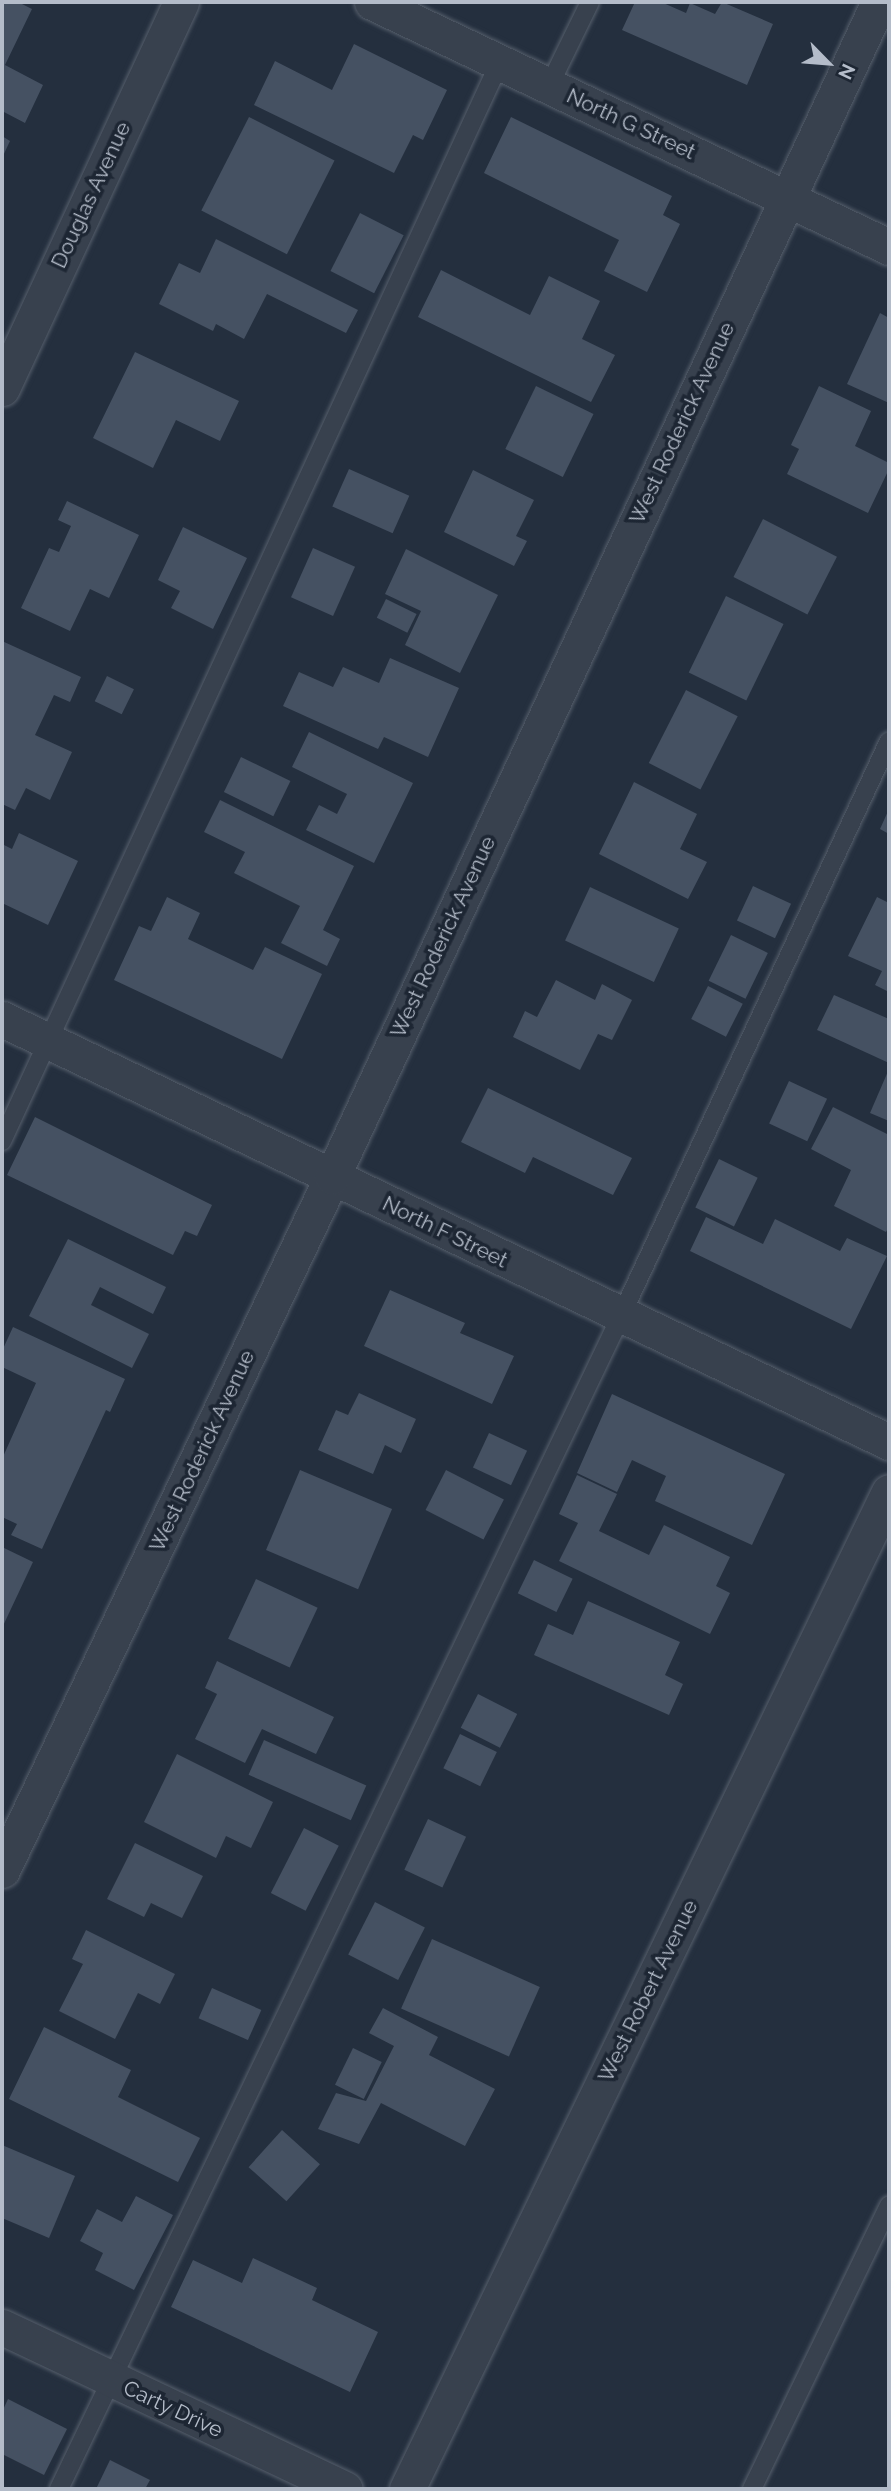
<!DOCTYPE html>
<style>
body{margin:0}
#map{position:relative;width:891px;height:2491px;overflow:hidden;background:#242f3e;font-family:Raleway,sans-serif}
div>[style]{position:absolute}
[style*='--x']{left:calc(var(--x)*1px);top:calc(var(--y)*1px);width:calc(var(--w)*1px);rotate:calc(var(--a)*1deg)}
.building>*{inset:0;background:#455162;transform-origin:0 0}
.roads{filter:drop-shadow(0 0 2px #565f6c) drop-shadow(0 0 2px #565f6c)}
.service>*{height:18px;margin:-9px;padding:0 9px;transform-origin:9px;border-radius:9px;background:#38414e}
.minor>*{height:35px;margin:-17.5px;padding:0 17.5px;transform-origin:17.5px;border-radius:17.5px;background:#38414e}
span{translate:-50% -50%;white-space:nowrap;text-align:center;line-height:1.15;-webkit-text-stroke:7px #1d2633;paint-order:stroke}
.street-label{font-size:21px;color:#b4bcc9}
.frame{position:absolute;inset:0;border:4px solid #b4bcc9;pointer-events:none}
.north{position:absolute;left:793px;top:28px;width:70px;height:70px;-webkit-text-stroke:5px #1d2633;paint-order:stroke;rotate:115deg;font-size:19px;font-weight:700;line-height:28px;text-align:center;color:#b4bcc9}
.north::after{content:'';display:block;margin:auto;width:24px;height:32px;background:#b4bcc9;clip-path:polygon(50% 0,100% 100%,50% 72%,0 100%)}
</style>
<div id="map">
<div class="building">
<div style="clip-path:polygon(2px 2px,18px 2px,32px 9px,5px 65px,43px 85px,25px 123px,2px 111px)"></div>
<div style="clip-path:polygon(635px 2px,661px 2px,686px 13px,690px 3px,715px 14px,722px 2px,773px 24px,747px 85px,622px 30px)"></div>
<div style="clip-path:polygon(354px 44px,447px 90px,423px 140px,413px 135px,394px 173px,254px 105px,275px 61px,332px 90px)"></div>
<div style="left:249px;top:117px;width:96px;height:105px;rotate:27deg"></div>
<div style="clip-path:polygon(511px 117px,672px 196px,663px 215px,680px 224px,647px 292px,604px 271px,619px 240px,484px 173px)"></div>
<div style="clip-path:polygon(2px 136px,10px 141px,2px 158px)"></div>
<div style="left:360px;top:213px;width:49px;height:65px;rotate:27deg"></div>
<div style="clip-path:polygon(216px 239px,358px 310px,346px 333px,267px 294px,244px 339px,216px 324px,213px 331px,159px 304px,179px 263px,200px 273px)"></div>
<div style="clip-path:polygon(441px 270px,530px 315px,549px 276px,600px 301px,582px 339px,615px 355px,591px 402px,418px 317px)"></div>
<div style="clip-path:polygon(880px 313px,889px 318px,889px 403px,847px 384px)"></div>
<div style="clip-path:polygon(135px 352px,239px 401px,220px 441px,176px 420px,153px 468px,93px 438px)"></div>
<div style="left:536px;top:386px;width:64px;height:70px;rotate:26deg"></div>
<div style="clip-path:polygon(819px 386px,871px 411px,855px 446px,889px 463px,889px 469px,868px 513px,787px 474px,799px 449px,791px 445px)"></div>
<div style="left:349px;top:469px;width:66px;height:41px;rotate:24deg"></div>
<div style="clip-path:polygon(473px 470px,534px 500px,516px 536px,527px 541px,514px 566px,444px 532px)"></div>
<div style="clip-path:polygon(67px 501px,139px 535px,109px 598px,90px 589px,70px 631px,21px 608px,49px 548px,59px 552px,71px 526px,58px 520px)"></div>
<div style="left:763px;top:519px;width:83px;height:65px;rotate:27deg"></div>
<div style="clip-path:polygon(183px 527px,247px 558px,213px 629px,171px 608px,180px 591px,158px 580px)"></div>
<div style="left:313px;top:548px;width:46px;height:54px;rotate:24deg"></div>
<div style="clip-path:polygon(406px 549px,498px 595px,460px 673px,405px 645px,421px 611px,385px 594px)"></div>
<div style="left:726px;top:596px;width:64px;height:85px;rotate:26deg"></div>
<div style="left:386px;top:599px;width:34px;height:21px;rotate:26deg"></div>
<div style="clip-path:polygon(2px 641px,81px 677px,70px 702px,54px 695px,35px 735px,72px 752px,50px 800px,26px 788px,15px 810px,2px 804px)"></div>
<div style="clip-path:polygon(390px 658px,459px 688px,428px 757px,384px 737px,378px 749px,283px 706px,299px 672px,333px 687px,343px 667px,379px 683px)"></div>
<div style="left:107px;top:676px;width:30px;height:28px;rotate:26deg"></div>
<div style="left:686px;top:690px;width:58px;height:82px;rotate:27deg"></div>
<div style="clip-path:polygon(309px 732px,413px 783px,374px 863px,306px 830px,319px 805px,337px 814px,347px 794px,292px 767px)"></div>
<div style="left:241px;top:757px;width:55px;height:39px;rotate:26deg"></div>
<div style="clip-path:polygon(634px 782px,697px 814px,680px 849px,707px 862px,688px 899px,599px 854px)"></div>
<div style="clip-path:polygon(220px 800px,354px 866px,323px 930px,340px 939px,327px 966px,281px 943px,300px 906px,234px 873px,245px 852px,204px 832px)"></div>
<div style="clip-path:polygon(889px 809px,889px 834px,880px 829px)"></div>
<div style="clip-path:polygon(19px 833px,78px 861px,48px 925px,2px 903px,2px 844px,12px 849px)"></div>
<div style="left:753px;top:886px;width:42px;height:38px;rotate:25deg"></div>
<div style="left:590px;top:887px;width:98px;height:59px;rotate:25deg"></div>
<div style="clip-path:polygon(167px 897px,200px 913px,188px 939px,253px 970px,265px 947px,322px 974px,282px 1059px,114px 980px,139px 926px,151px 931px)"></div>
<div style="clip-path:polygon(877px 897px,889px 903px,889px 992px,875px 985px,882px 971px,848px 956px)"></div>
<div style="left:731px;top:935px;width:41px;height:51px;rotate:26deg"></div>
<div style="clip-path:polygon(556px 980px,595px 1000px,602px 984px,632px 1000px,612px 1040px,598px 1034px,580px 1070px,513px 1037px,525px 1011px,537px 1017px)"></div>
<div style="left:708px;top:986px;width:39px;height:37px;rotate:27deg"></div>
<div style="clip-path:polygon(834px 995px,889px 1019px,889px 1063px,817px 1030px)"></div>
<div style="clip-path:polygon(889px 1069px,889px 1121px,870px 1113px)"></div>
<div style="left:789px;top:1081px;width:42px;height:47px;rotate:25deg"></div>
<div style="clip-path:polygon(488px 1088px,632px 1158px,613px 1195px,533px 1157px,525px 1173px,461px 1142px)"></div>
<div style="clip-path:polygon(833px 1107px,889px 1135px,889px 1226px,886px 1232px,834px 1206px,851px 1170px,811px 1149px)"></div>
<div style="clip-path:polygon(35px 1117px,212px 1205px,197px 1236px,185px 1231px,173px 1255px,7px 1175px)"></div>
<div style="left:719px;top:1159px;width:43px;height:54px;rotate:26deg"></div>
<div style="clip-path:polygon(706px 1217px,763px 1244px,775px 1219px,840px 1251px,847px 1238px,887px 1256px,851px 1329px,690px 1251px)"></div>
<div style="clip-path:polygon(68px 1239px,166px 1287px,153px 1314px,100px 1287px,91px 1305px,149px 1334px,132px 1368px,29px 1316px)"></div>
<div style="clip-path:polygon(390px 1290px,465px 1323px,460px 1333px,514px 1356px,492px 1404px,364px 1346px)"></div>
<div style="clip-path:polygon(13px 1327px,125px 1379px,110px 1412px,106px 1410px,42px 1549px,11px 1535px,17px 1524px,2px 1517px,2px 1459px,36px 1383px,2px 1367px,2px 1351px)"></div>
<div style="clip-path:polygon(359px 1393px,416px 1419px,401px 1453px,385px 1445px,373px 1474px,318px 1450px,336px 1410px,348px 1415px)"></div>
<div style="clip-path:polygon(612px 1394px,785px 1474px,752px 1545px,655px 1501px,666px 1476px,632px 1460px,617px 1492px,577px 1473px)"></div>
<div style="left:489px;top:1433px;width:42px;height:38px;rotate:25deg"></div>
<div style="left:300px;top:1470px;width:100px;height:87px;rotate:23deg"></div>
<div style="left:446px;top:1470px;width:65px;height:45px;rotate:27deg"></div>
<div style="clip-path:polygon(577px 1475px,617px 1494px,599px 1531px,649px 1555px,664px 1525px,730px 1557px,716px 1586px,730px 1593px,710px 1634px,559px 1561px,578px 1523px,559px 1514px)"></div>
<div style="clip-path:polygon(2px 1547px,33px 1562px,2px 1628px)"></div>
<div style="left:534px;top:1560px;width:43px;height:37px;rotate:26deg"></div>
<div style="left:256px;top:1579px;width:68px;height:66px;rotate:25deg"></div>
<div style="clip-path:polygon(588px 1601px,680px 1642px,665px 1675px,683px 1684px,669px 1715px,534px 1655px,548px 1624px,573px 1635px)"></div>
<div style="clip-path:polygon(217px 1661px,334px 1717px,316px 1754px,262px 1729px,245px 1763px,195px 1739px,217px 1694px,205px 1688px)"></div>
<div style="left:478px;top:1694px;width:44px;height:38px;rotate:27deg"></div>
<div style="left:460px;top:1734px;width:41px;height:38px;rotate:26deg"></div>
<div style="left:264px;top:1740px;width:112px;height:38px;rotate:24deg"></div>
<div style="clip-path:polygon(177px 1754px,273px 1802px,251px 1848px,226px 1836px,216px 1858px,144px 1822px)"></div>
<div style="left:428px;top:1819px;width:42px;height:56px;rotate:25deg"></div>
<div style="left:304px;top:1828px;width:39px;height:73px;rotate:27deg"></div>
<div style="clip-path:polygon(135px 1843px,203px 1876px,182px 1918px,151px 1903px,144px 1917px,107px 1899px)"></div>
<div style="left:375px;top:1902px;width:56px;height:59px;rotate:27deg"></div>
<div style="clip-path:polygon(86px 1930px,175px 1974px,160px 2004px,138px 1993px,115px 2039px,59px 2011px,83px 1964px,72px 1959px)"></div>
<div style="left:432px;top:1939px;width:118px;height:76px;rotate:24deg"></div>
<div style="left:212px;top:1988px;width:54px;height:33px;rotate:24deg"></div>
<div style="clip-path:polygon(383px 2008px,438px 2037px,429px 2055px,495px 2089px,465px 2146px,381px 2103px,359px 2144px,318px 2129px,336px 2093px,366px 2101px,394px 2046px,369px 2033px)"></div>
<div style="clip-path:polygon(44px 2027px,131px 2070px,118px 2097px,200px 2138px,178px 2182px,9px 2099px)"></div>
<div style="left:353px;top:2048px;width:32px;height:41px;rotate:26deg"></div>
<div style="left:282px;top:2130px;width:51px;height:50px;rotate:42deg"></div>
<div style="clip-path:polygon(2px 2145px,75px 2176px,49px 2238px,2px 2218px)"></div>
<div style="clip-path:polygon(136px 2196px,173px 2215px,134px 2290px,95px 2270px,103px 2253px,80px 2241px,97px 2209px,122px 2222px)"></div>
<div style="clip-path:polygon(253px 2258px,317px 2288px,312px 2300px,378px 2332px,350px 2392px,171px 2307px,193px 2260px,242px 2283px)"></div>
<div style="clip-path:polygon(8px 2399px,67px 2429px,44px 2475px,2px 2454px,2px 2412px)"></div>
<div style="clip-path:polygon(110px 2460px,150px 2480px,145px 2489px,96px 2489px)"></div>
</div>
<div class="roads">
<div class="service">
<div style="--x:549;--y:86;--w:93;--a:-64"></div>
<div style="--x:2;--y:1141;--w:1186;--a:-65.23"></div>
<div style="--x:59;--y:2489;--w:1301;--a:-64.4"></div>
<div style="--x:621;--y:1316;--w:634;--a:-65.01"></div>
<div style="--x:752;--y:2489;--w:315;--a:-64.2"></div>
</div>
<div class="minor">
<div style="--x:372;--y:2;--w:572;--a:25.36"></div>
<div style="--x:2;--y:388;--w:425;--a:-65.1"></div>
<div style="--x:2;--y:1019;--w:983;--a:25.5"></div>
<div style="--x:2;--y:1870;--w:768;--a:-64.54"></div>
<div style="--x:332;--y:1177;--w:1296;--a:-65.04"></div>
<div style="--x:2;--y:2327;--w:379;--a:25.3"></div>
<div style="--x:407;--y:2489;--w:1107;--a:-64.2"></div>
</div>
</div>
<div class="street-label">
<span style="left:631px;top:124px;rotate:25deg">North G Street</span>
<span style="left:91px;top:195px;rotate:-65deg">Douglas Avenue</span>
<span style="left:682px;top:423px;rotate:-65deg">West Roderick Avenue</span>
<span style="left:443px;top:937px;rotate:-65deg">West Roderick Avenue</span>
<span style="left:445px;top:1232px;rotate:26deg">North F Street</span>
<span style="left:202px;top:1451px;rotate:-65deg">West Roderick Avenue</span>
<span style="left:648px;top:1991px;rotate:-64deg">West Robert Avenue</span>
<span style="left:173px;top:2409px;rotate:25deg">Carty Drive</span>
</div>
<div class="frame"></div>
<div class="north">N</div>
</div>
